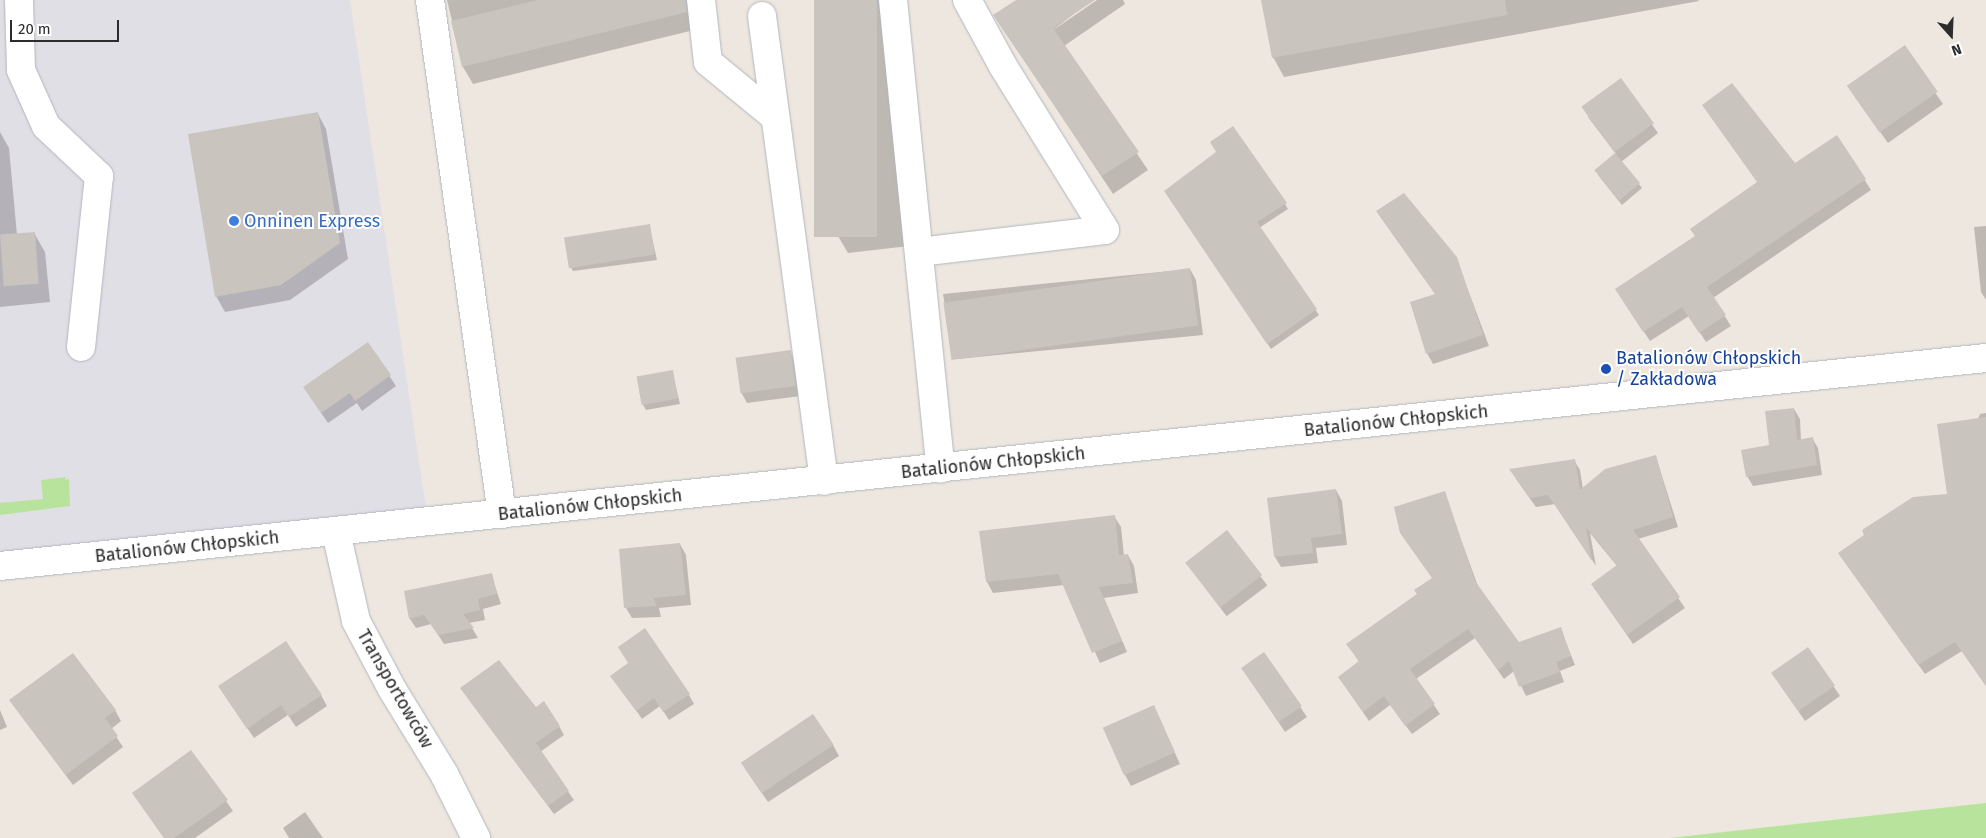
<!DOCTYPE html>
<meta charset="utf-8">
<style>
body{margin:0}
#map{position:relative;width:1986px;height:838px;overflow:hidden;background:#eee7df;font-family:"Fira Sans",sans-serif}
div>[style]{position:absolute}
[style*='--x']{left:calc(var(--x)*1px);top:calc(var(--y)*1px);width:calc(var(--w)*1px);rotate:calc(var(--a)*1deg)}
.industrial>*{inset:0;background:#e1dfe6}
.green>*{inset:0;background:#b7e39c}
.shadow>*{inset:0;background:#0003;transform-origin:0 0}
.building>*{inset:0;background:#c9c4be;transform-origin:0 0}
.roads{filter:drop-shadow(0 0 1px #b2b6bf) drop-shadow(0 0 1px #b2b6bf)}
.minor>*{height:28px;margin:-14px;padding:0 14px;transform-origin:14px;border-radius:14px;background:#fff}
.dots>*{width:14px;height:14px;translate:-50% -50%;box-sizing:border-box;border:2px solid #fff;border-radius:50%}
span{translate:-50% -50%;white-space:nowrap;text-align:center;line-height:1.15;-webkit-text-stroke:4px #fff;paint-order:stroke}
.shop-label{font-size:18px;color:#366cbe}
.left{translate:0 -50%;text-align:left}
.transit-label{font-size:18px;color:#164399}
.street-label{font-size:18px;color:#2c2c2c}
.north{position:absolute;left:1926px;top:10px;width:50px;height:50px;-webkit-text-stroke:4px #fff;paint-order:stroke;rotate:160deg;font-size:14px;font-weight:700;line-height:20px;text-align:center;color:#2c2c2c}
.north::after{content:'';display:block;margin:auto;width:18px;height:22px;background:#2c2c2c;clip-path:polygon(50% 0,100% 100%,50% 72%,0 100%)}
.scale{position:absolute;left:10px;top:20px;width:109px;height:22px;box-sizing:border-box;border:2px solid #2c2c2c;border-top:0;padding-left:6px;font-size:15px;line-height:18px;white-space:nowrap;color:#2c2c2c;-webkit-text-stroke:4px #fff;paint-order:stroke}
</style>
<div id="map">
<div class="industrial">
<div style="clip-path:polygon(0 0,350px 0,428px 522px,0 566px)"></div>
</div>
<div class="green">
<div style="clip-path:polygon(66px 477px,65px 480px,69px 479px,70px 506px,0 515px,0 503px,43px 499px,41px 480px)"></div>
<div style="clip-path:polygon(1986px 803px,1986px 838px,1670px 838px)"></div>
</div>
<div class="shadow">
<div style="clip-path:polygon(447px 0,687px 0,694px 30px,473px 84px,463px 67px)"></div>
<div style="clip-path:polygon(815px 0,882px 0,909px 246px,848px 253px,838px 236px)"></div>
<div style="clip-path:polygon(1018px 0,1092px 0,1049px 33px,1097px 0,1123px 0,1125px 4px,1064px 46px,1148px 170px,1113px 194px,995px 16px)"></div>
<div style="clip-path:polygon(1263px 0,1698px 0,1699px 1px,1284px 77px,1273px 57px)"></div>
<div style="clip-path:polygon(1904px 47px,1943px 104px,1888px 143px,1855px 97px)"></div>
<div style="clip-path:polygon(1620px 80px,1658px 133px,1621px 162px,1642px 188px,1622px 205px,1598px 175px,1616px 154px,1588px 117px)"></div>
<div style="clip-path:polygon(318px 114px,326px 129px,348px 259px,290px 300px,225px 312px,216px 296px)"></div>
<div style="clip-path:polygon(0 132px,9px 148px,17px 235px,34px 233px,45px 252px,50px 302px,0 307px)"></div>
<div style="clip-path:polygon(1837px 137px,1871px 190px,1713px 298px,1731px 326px,1706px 342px,1689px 316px,1650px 341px,1623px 300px,1696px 237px)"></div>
<div style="clip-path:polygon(1169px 196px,1285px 204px,1288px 209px,1259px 228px,1319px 315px,1271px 349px)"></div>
<div style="clip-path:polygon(1377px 212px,1456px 258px,1489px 346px,1433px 364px,1427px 353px,1436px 295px)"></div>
<div style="clip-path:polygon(649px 225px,657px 260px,573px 271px,570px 266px)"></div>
<div style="clip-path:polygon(1986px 226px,1986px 300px,1981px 292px,1974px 227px)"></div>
<div style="clip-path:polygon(1190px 269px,1196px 280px,1203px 335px,958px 359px,952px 348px,943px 294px)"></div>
<div style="clip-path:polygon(368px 344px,396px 386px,362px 411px,357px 403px,328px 423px,311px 398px)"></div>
<div style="clip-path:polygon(790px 352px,796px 362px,801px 396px,747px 403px,741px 392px)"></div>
<div style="clip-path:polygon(672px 371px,680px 404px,646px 410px,643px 405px)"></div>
<div style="clip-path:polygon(1794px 409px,1800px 419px,1801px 440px,1812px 438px,1818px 448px,1822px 475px,1753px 486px,1747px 476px)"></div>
<div style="clip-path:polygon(1986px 413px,1986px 686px,1962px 651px,1925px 674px,1839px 554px,1949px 495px,1980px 414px)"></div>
<div style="clip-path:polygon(1656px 457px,1678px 527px,1638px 539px,1685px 608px,1633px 644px,1592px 584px,1617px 566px,1590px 533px,1596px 566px,1555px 504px,1536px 507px,1516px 479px,1574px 460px,1580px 470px,1583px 489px)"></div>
<div style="clip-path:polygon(1336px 490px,1342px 501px,1347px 545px,1316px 548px,1318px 563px,1281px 567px,1275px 557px)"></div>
<div style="clip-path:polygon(1444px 493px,1479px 589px,1519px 644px,1560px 628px,1575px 665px,1560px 671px,1564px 682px,1526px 696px,1514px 671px,1504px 679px,1475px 638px,1416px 679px,1440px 714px,1412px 734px,1390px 705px,1369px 721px,1345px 686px,1359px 662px,1348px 644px,1418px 595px,1433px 579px)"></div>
<div style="clip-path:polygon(1114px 516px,1121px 527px,1124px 556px,1128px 555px,1134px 566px,1138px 593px,1104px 598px,1127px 652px,1100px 663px,1064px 585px,993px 593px,987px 582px,980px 532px)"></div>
<div style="left:1227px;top:532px;width:67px;height:51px;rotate:53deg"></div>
<div style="clip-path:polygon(680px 544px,686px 555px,691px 605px,659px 608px,661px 617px,632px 618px,626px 608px)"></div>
<div style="clip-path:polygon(491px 574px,501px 604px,483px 609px,485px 620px,469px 623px,478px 638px,444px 644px,431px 624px,416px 628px,410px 619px,405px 592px)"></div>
<div style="clip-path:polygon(1808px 648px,1840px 696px,1805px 721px,1779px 683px)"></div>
<div style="clip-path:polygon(1263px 653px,1307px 717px,1285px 732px,1248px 677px)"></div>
<div style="clip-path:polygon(630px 664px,689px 695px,694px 704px,669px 720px,660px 706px,642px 719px,618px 684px)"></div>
<div style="clip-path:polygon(321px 695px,327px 706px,296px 727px,288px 715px,254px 738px,226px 697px)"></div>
<div style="clip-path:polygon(467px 697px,536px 709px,559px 726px,564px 735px,540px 752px,574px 800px,554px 814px)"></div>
<div style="clip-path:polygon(10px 701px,115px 710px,121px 721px,111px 729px,123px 747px,73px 785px)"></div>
<div style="clip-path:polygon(0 710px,7px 727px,0 730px)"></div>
<div style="clip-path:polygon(1159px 718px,1180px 764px,1131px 786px,1125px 775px)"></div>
<div style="clip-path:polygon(833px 745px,839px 756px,768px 802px,749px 774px)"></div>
<div style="clip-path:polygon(133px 793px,226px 801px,233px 811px,195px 838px,164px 838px)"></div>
<div style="clip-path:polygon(305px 812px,323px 838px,289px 838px,283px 828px)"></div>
</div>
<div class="building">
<div style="clip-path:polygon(538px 0,686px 0,687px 12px,462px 67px,451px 21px)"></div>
<div style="left:814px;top:0;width:63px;height:237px"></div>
<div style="clip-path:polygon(1016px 0,1095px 0,1053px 28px,1139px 152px,1102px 176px,993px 15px)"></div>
<div style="clip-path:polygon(1261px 0,1505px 0,1507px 15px,1272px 58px)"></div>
<div style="left:1905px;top:45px;width:57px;height:71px;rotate:55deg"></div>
<div style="left:1621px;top:78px;width:56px;height:49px;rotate:54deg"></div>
<div style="clip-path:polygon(1732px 83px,1795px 163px,1837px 135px,1866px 179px,1707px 287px,1726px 315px,1699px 333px,1682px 307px,1643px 332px,1615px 289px,1695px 236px,1690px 229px,1757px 182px,1702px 105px)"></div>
<div style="clip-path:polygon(318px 112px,340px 243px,281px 285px,215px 297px,188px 134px)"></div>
<div style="clip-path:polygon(1233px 126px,1287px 203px,1257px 222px,1317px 309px,1267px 344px,1164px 191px,1216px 152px,1210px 142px)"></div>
<div style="left:1615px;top:153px;width:39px;height:27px;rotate:50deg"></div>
<div style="clip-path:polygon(1404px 193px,1457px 257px,1483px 335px,1426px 354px,1410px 302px,1435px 294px,1376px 211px)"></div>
<div style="left:650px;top:224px;width:31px;height:87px;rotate:81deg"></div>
<div style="left:35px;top:232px;width:52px;height:35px;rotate:86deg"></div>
<div style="left:1190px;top:268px;width:58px;height:249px;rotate:82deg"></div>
<div style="clip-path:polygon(368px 342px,391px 375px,355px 401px,350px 393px,321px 413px,303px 387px)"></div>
<div style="left:791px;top:350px;width:36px;height:56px;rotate:82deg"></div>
<div style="left:673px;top:370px;width:29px;height:37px;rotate:80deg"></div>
<div style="clip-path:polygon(1794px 408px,1797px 440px,1813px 437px,1817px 465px,1746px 477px,1741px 450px,1769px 445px,1765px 411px)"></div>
<div style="clip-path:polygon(1986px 417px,1986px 686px,1955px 642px,1918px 665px,1838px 553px,1864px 535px,1862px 530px,1913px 497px,1947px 494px,1937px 424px)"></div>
<div style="clip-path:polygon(1656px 455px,1673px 517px,1633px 530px,1680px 597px,1627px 635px,1591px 584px,1617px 565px,1586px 527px,1592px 561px,1548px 495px,1530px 498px,1509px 469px,1575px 459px,1580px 490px,1605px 469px)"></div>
<div style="clip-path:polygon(1336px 489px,1342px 534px,1311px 538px,1313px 553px,1274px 557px,1267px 498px)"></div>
<div style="clip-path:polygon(1445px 491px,1475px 581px,1519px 642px,1561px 627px,1571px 656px,1556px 662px,1560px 672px,1519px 687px,1509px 661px,1498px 670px,1468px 629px,1410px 669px,1435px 704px,1405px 726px,1384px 696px,1363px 712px,1338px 677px,1359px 661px,1346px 644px,1417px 594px,1414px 590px,1432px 578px,1400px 533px,1394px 507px)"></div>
<div style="clip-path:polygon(1115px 515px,1119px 555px,1128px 554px,1133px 583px,1099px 587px,1122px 641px,1092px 653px,1058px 574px,986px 582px,979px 531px)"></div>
<div style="left:1227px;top:530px;width:57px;height:53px;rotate:52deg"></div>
<div style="clip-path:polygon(680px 543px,686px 595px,654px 598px,656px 606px,624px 608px,619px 549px)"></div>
<div style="clip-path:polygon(492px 573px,497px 594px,478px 599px,480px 610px,463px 614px,474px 628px,438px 635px,424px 615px,409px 619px,404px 591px)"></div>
<div style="clip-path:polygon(645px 628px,690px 694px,663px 712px,654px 698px,636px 711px,610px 676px,628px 663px,618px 647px)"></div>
<div style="clip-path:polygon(286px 641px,322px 695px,289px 717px,281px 705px,247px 729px,218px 686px)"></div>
<div style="left:1808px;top:647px;width:47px;height:45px;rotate:55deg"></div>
<div style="left:1264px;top:652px;width:66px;height:28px;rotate:55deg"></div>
<div style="clip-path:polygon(73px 653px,116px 710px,105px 718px,118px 736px,66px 775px,9px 700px)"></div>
<div style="clip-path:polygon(499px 660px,536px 707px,544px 701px,560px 726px,536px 743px,569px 791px,548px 806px,460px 688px)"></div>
<div style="left:1154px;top:705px;width:52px;height:56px;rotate:66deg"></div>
<div style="left:813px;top:714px;width:37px;height:87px;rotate:56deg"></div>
<div style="clip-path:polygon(191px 750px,228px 800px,174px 838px,164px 838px,132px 793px)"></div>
</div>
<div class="roads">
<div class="minor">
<div style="--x:19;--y:0;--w:70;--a:88.4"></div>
<div style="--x:21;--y:70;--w:61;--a:65.9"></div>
<div style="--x:46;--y:126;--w:73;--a:43.3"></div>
<div style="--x:99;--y:176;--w:172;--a:96"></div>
<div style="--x:430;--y:0;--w:519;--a:82.03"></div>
<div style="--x:701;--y:0;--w:62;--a:83.6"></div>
<div style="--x:708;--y:62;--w:87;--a:39.4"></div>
<div style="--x:893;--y:0;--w:471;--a:84.2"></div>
<div style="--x:762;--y:16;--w:469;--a:82.4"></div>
<div style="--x:919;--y:252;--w:187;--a:-6.7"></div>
<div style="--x:1105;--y:230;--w:193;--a:-121.9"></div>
<div style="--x:1003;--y:66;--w:75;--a:-118.6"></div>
<div style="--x:336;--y:532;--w:91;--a:77.3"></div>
<div style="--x:356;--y:621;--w:77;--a:62.1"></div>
<div style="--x:392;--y:689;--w:100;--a:58.5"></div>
<div style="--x:444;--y:774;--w:72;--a:63.4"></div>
<div style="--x:0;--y:566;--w:1997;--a:-5.98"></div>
</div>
</div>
<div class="dots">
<div style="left:234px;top:221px;background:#3f7fe0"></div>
<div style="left:1606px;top:369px;background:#1a4fb4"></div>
</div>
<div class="shop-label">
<span class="left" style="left:244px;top:221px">Onninen Express</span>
</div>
<div class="transit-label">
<span class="left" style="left:1616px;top:369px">Batalionów Chłopskich<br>/ Zakładowa</span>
</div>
<div class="street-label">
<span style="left:1396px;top:421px;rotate:-6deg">Batalionów Chłopskich</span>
<span style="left:993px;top:463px;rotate:-6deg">Batalionów Chłopskich</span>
<span style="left:590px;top:505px;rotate:-6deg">Batalionów Chłopskich</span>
<span style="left:187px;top:547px;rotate:-6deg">Batalionów Chłopskich</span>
<span style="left:395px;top:689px;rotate:60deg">Transportowców</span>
</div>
<div class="north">N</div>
<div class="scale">20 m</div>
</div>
